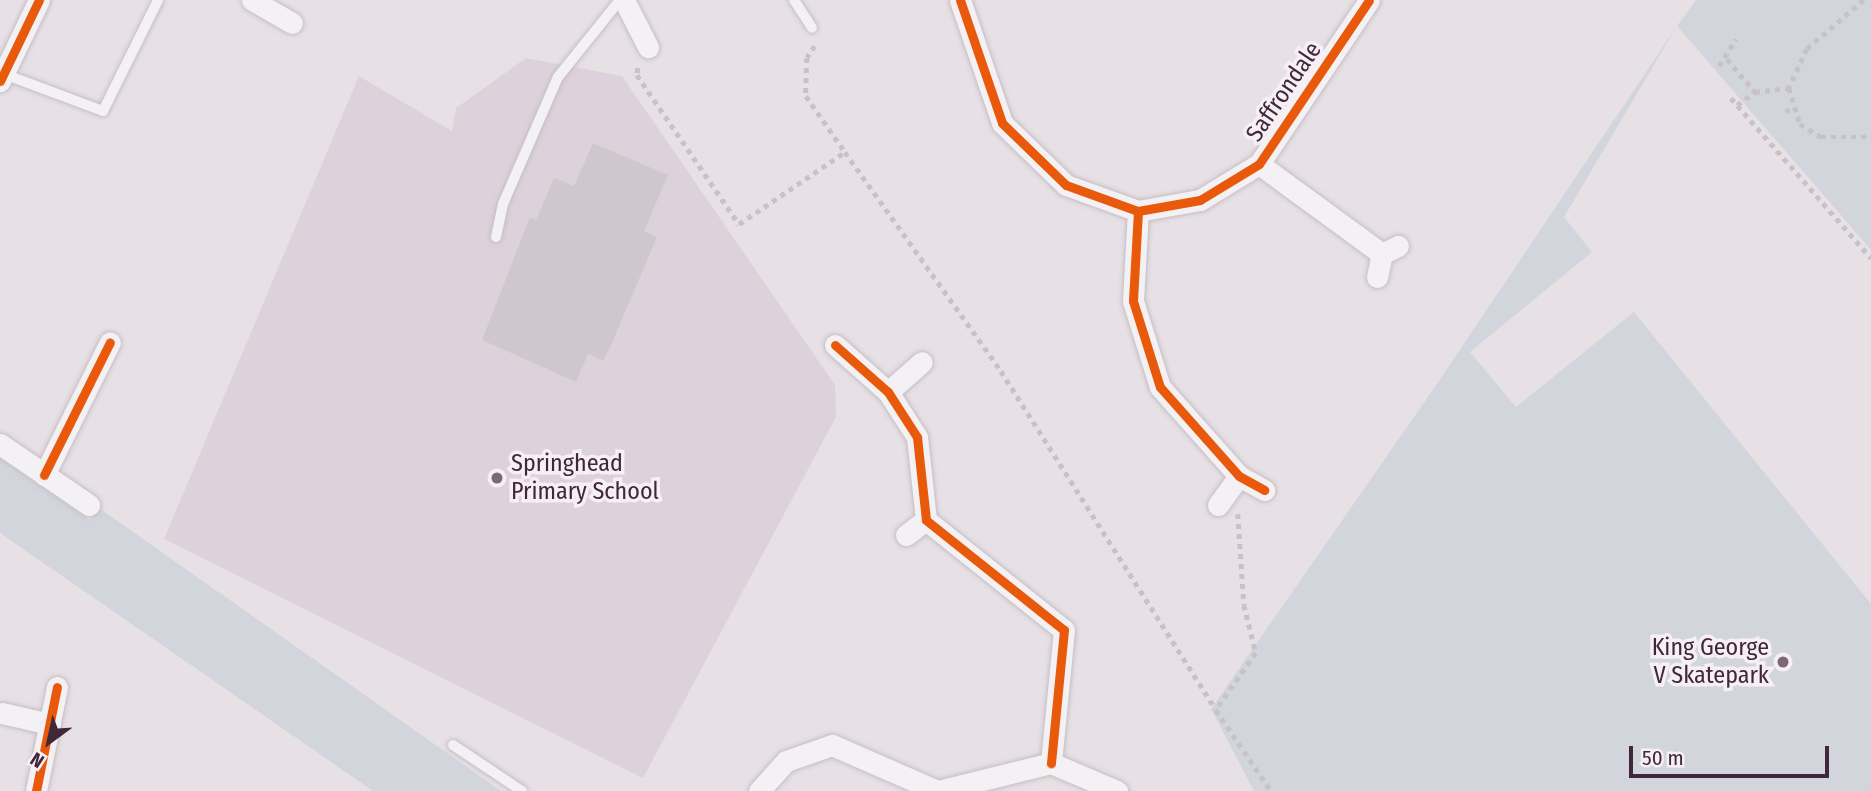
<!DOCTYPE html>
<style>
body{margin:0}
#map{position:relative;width:1871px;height:791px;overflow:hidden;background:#e7e1e6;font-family:"Fira Sans Condensed",sans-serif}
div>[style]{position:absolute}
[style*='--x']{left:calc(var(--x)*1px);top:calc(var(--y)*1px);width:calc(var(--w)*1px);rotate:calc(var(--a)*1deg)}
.built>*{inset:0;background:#ddd2db}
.green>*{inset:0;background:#d2d5dc}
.building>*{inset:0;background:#cec7cc}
.path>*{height:4.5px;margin-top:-2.25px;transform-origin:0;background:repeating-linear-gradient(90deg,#c8c2c7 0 5px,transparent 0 10px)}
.roads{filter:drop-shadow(0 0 2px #c5bfc4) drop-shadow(0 0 2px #c5bfc4)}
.lane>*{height:10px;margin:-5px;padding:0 5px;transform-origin:5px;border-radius:5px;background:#f3f1f3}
.street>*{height:21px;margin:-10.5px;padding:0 10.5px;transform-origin:10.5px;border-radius:10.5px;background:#f3f1f3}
.cycleway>*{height:9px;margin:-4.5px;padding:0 4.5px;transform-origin:4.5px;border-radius:4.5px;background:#e8590c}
.dots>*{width:19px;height:19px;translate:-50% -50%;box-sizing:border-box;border:4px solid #f6eff5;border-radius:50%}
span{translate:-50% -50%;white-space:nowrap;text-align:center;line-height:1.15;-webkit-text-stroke:7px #f6eff5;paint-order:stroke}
.street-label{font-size:24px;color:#41273a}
.poi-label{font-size:24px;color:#41273a}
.left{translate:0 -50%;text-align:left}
.right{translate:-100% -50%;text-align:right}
.north{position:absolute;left:14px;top:707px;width:70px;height:70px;-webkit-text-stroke:5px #f6eff5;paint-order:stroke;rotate:213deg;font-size:19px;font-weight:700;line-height:28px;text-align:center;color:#41273a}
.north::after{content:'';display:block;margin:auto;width:24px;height:32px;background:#41273a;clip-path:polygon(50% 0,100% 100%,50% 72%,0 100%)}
.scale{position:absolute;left:1629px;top:746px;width:200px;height:32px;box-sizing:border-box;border:4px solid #41273a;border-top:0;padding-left:9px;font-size:21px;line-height:24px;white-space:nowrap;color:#41273a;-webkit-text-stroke:5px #f6eff5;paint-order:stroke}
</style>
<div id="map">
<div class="built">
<div style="clip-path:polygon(526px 58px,622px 76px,835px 385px,836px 417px,643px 778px,164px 539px,359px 76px,452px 131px,456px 108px)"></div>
</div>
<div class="green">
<div style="clip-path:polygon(1696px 0,1871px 0,1871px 250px,1677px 26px,1564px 217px,1592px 252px,1470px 352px,1516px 407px,1634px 312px,1871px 604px,1871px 791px,1254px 791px,1211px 709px,1439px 381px,1677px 26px)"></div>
<div style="clip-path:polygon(0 458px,90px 520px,99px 508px,501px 791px,373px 791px,0 533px)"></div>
</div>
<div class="building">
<div style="clip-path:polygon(593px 143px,668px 175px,644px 231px,657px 237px,611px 345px,603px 361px,588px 354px,576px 382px,482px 340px,530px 217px,536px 220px,554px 178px,574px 186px)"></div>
</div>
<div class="path">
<div style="--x:1864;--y:0;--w:75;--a:139.3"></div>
<div style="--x:1807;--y:49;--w:43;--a:114.8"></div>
<div style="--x:1789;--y:88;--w:38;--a:73"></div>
<div style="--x:1800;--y:124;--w:25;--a:32"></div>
<div style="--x:1821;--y:137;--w:50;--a:0"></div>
<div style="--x:815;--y:46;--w:14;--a:124"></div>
<div style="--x:807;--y:58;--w:38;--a:92"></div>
<div style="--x:806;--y:96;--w:68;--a:55.1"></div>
<div style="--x:1727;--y:59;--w:43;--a:49.7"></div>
<div style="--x:1719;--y:66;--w:32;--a:-58"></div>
<div style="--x:638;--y:68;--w:7;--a:98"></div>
<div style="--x:637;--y:75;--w:181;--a:55.6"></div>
<div style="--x:739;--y:224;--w:128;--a:-34.2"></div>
<div style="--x:845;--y:152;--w:269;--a:54.5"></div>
<div style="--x:1001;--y:371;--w:401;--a:57.6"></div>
<div style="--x:1731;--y:98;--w:213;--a:48.8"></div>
<div style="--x:1737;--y:105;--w:22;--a:-36"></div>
<div style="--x:1755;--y:92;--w:34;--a:-7"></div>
<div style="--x:1785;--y:111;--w:8;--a:-14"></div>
<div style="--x:1238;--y:514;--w:91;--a:86.2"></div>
<div style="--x:1244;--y:605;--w:49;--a:76"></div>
<div style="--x:1256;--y:653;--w:70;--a:125.1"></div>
<div style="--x:1216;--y:710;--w:98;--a:55.8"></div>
</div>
<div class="roads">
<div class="lane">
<div style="--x:794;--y:0;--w:33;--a:57"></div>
<div style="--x:4;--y:74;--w:106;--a:20.5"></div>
<div style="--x:103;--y:111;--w:124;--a:-63.6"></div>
<div style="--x:496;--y:237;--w:34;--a:-78"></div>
<div style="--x:503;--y:204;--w:138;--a:-66.6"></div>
<div style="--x:558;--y:77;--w:99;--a:-51.2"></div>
<div style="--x:453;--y:745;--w:83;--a:33.7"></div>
</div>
<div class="street">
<div style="--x:252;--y:0;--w:46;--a:29.9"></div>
<div style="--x:624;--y:0;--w:53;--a:62.9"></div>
<div style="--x:960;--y:0;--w:130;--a:71.1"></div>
<div style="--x:1002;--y:123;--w:89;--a:44.1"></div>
<div style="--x:1066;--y:185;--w:77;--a:19.9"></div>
<div style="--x:1138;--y:211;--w:63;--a:-10.1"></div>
<div style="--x:1200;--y:200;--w:69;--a:-31.4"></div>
<div style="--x:1259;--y:164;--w:197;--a:-56.1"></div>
<div style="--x:0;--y:81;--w:90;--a:-64.3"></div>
<div style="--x:1259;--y:164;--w:152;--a:36.2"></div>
<div style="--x:1138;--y:211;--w:90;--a:93.2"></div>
<div style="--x:1133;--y:301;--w:90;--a:72.6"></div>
<div style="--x:1160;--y:387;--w:119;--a:48.4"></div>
<div style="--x:1239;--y:476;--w:29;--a:29"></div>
<div style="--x:1377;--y:277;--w:24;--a:-78"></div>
<div style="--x:1382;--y:254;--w:18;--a:-27"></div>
<div style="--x:835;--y:345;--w:71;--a:41.6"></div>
<div style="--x:888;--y:392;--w:54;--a:57.2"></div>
<div style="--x:917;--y:437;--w:83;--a:83.8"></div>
<div style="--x:926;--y:520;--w:176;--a:38.6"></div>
<div style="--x:1064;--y:630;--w:134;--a:95.6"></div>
<div style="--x:888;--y:392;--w:45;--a:-41.4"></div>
<div style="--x:0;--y:444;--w:108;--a:34.4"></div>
<div style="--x:44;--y:475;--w:148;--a:-63.6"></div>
<div style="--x:1218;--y:505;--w:36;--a:-54"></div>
<div style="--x:906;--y:535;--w:25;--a:-37"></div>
<div style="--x:2;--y:713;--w:49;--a:12.9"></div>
<div style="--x:36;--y:791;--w:106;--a:-78.6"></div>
<div style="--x:759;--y:791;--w:40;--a:-48"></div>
<div style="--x:786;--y:761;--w:49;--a:-19.2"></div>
<div style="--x:832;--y:745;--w:116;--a:23.5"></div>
<div style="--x:938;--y:791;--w:116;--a:-13.9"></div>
<div style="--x:1051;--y:763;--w:72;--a:23"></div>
</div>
</div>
<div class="cycleway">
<div style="--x:960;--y:0;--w:130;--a:71.1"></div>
<div style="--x:1002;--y:123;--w:89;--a:44.1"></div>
<div style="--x:1066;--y:185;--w:77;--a:19.9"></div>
<div style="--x:1138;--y:211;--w:63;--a:-10.1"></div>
<div style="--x:1200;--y:200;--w:69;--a:-31.4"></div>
<div style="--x:1259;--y:164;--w:197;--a:-56.1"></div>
<div style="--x:0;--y:81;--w:90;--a:-64.3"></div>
<div style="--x:1138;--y:211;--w:90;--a:93.2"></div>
<div style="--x:1133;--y:301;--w:90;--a:72.6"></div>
<div style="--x:1160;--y:387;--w:119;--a:48.4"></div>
<div style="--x:1239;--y:476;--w:29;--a:29"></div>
<div style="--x:835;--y:345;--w:71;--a:41.6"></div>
<div style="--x:888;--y:392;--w:54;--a:57.2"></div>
<div style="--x:917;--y:437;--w:83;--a:83.8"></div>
<div style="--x:926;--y:520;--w:176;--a:38.6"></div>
<div style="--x:1064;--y:630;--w:134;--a:95.6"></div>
<div style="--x:44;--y:475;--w:148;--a:-63.6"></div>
<div style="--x:36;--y:791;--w:106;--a:-78.6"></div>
</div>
<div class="dots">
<div style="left:497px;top:478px;background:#7b6876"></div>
<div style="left:1783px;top:662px;background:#7b6876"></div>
</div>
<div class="street-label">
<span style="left:1284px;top:92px;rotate:-56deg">Saffrondale</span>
</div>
<div class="poi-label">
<span class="left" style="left:511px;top:478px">Springhead<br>Primary School</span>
<span class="right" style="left:1769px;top:662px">King George<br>V Skatepark</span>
</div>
<div class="north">N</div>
<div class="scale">50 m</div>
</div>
